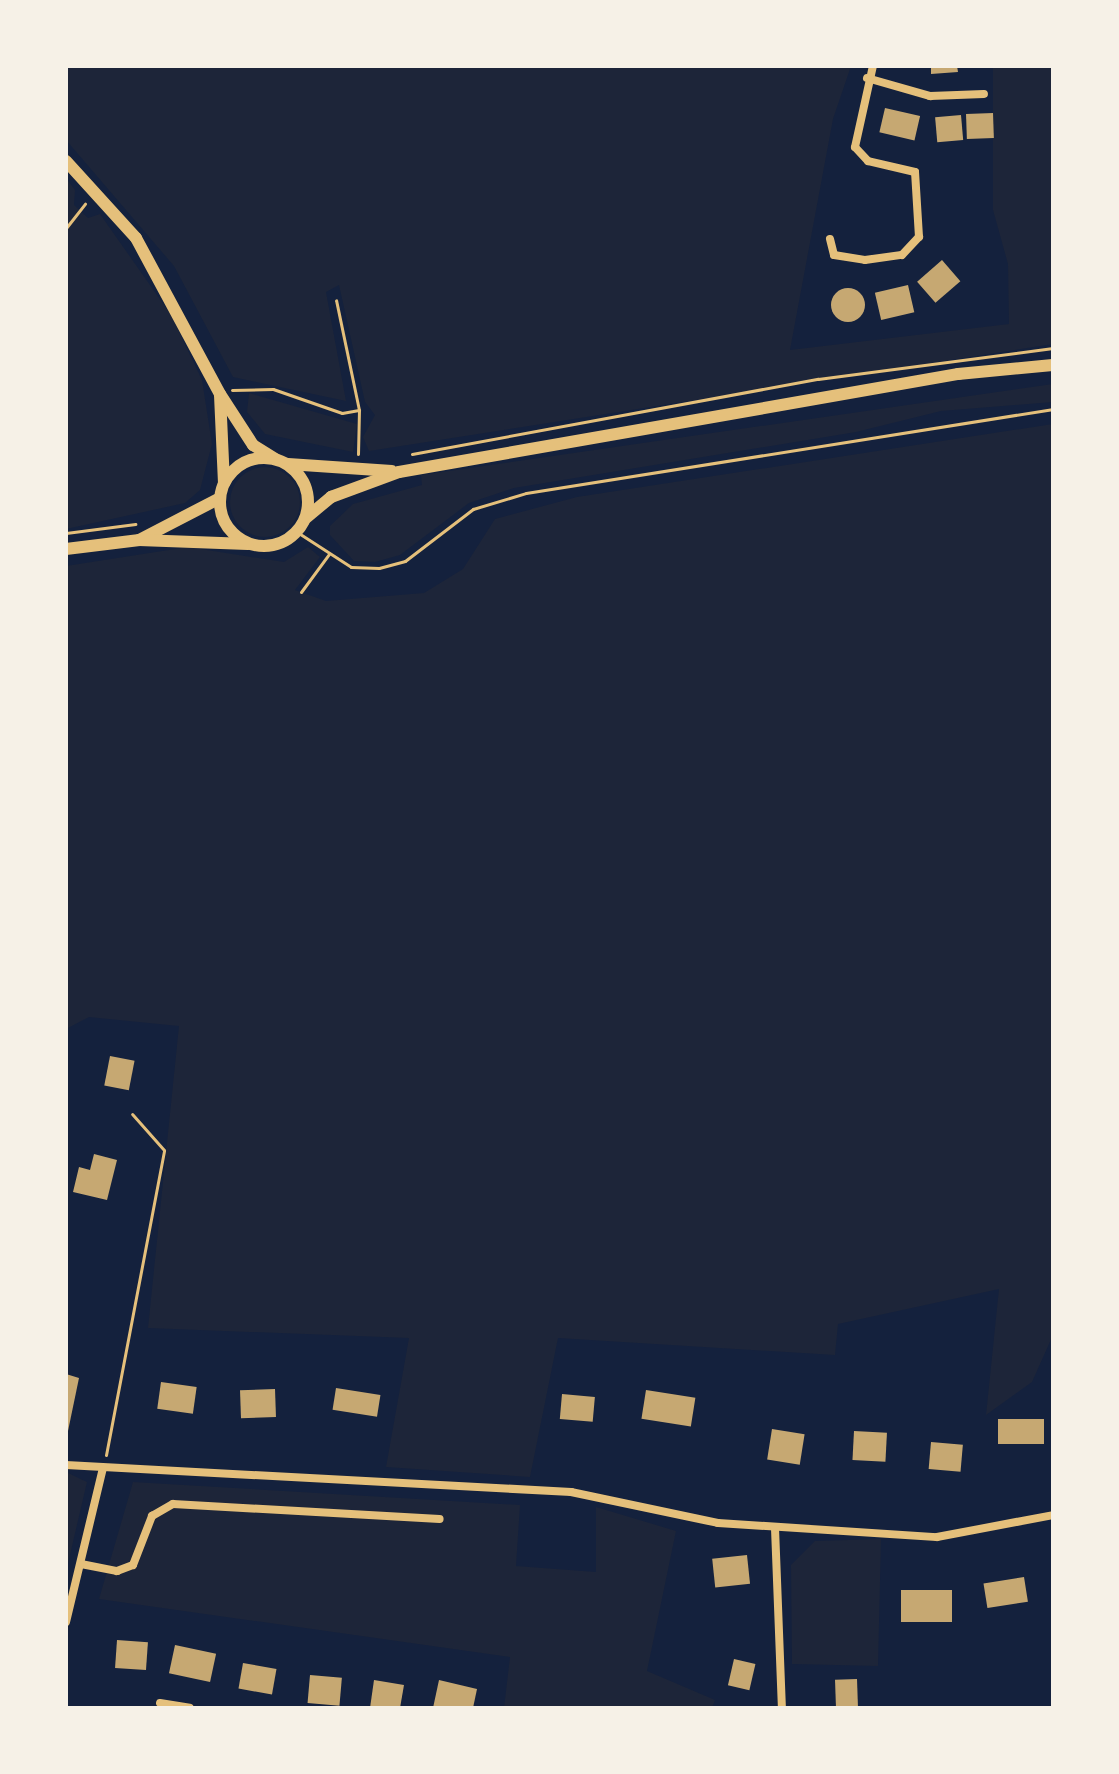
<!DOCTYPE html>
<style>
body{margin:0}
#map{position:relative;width:1119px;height:1774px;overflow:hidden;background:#14213d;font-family:Montserrat,sans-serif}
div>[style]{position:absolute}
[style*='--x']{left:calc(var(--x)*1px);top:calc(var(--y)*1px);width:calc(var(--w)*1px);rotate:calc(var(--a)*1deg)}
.green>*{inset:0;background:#1d2539}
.round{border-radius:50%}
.building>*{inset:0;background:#c6a872;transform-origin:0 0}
.path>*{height:3px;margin:-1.5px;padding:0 1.5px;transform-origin:1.5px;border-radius:1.5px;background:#e5c07b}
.minor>*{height:8px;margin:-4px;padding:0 4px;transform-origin:4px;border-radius:4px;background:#e5c07b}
.primary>*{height:12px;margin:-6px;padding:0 6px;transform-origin:6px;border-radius:6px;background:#e5c07b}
.primary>.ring{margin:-6px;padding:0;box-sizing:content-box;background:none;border:12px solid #e5c07b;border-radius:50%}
span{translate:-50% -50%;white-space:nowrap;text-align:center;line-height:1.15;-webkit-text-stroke:6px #f6f1e7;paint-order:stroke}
.frame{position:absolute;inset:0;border:68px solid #f6f1e7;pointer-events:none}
</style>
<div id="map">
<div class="green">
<div style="clip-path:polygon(66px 66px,851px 66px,833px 119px,790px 350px,1009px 324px,1008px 264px,993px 210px,993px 66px,1053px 66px,1053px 344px,369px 451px,363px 437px,375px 415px,365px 402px,339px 285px,326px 292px,346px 401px,233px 377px,174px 266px,66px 140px)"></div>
<div style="clip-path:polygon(66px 178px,75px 190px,74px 205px,88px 218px,100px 214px,171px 315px,202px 380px,212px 444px,200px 490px,185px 503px,66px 529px)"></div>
<div style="clip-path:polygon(1053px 384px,1053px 402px,941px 411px,856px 432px,514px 488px,469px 503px,400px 555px,375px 562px,354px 561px,330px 535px,330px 526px,353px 504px,422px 485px,421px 475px)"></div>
<div style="clip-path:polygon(249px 393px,357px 424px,353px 452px,265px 434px,247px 412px)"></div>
<div style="clip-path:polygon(1053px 424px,1053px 1335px,1032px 1382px,986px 1415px,999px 1289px,838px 1324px,835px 1355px,558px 1338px,530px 1477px,386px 1467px,409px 1338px,148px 1328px,179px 1026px,89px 1017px,66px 1029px,66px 566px,188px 547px,284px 562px,308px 547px,320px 557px,295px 590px,326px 601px,424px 593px,463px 569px,495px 519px,577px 497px)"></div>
<div class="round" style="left:230px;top:467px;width:70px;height:70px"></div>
<div style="clip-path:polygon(66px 1472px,87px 1482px,66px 1572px)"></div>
<div style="clip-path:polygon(133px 1482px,520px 1505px,516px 1566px,596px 1572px,596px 1507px,676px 1531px,647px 1671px,715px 1700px,712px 1708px,504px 1708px,510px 1657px,99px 1599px)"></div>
<div style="clip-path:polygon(881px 1539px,878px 1666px,792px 1664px,791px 1565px,815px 1541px)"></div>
</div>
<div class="building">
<div style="clip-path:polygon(931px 66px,957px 66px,958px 72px,931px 74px)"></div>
<div style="left:885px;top:108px;width:36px;height:25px;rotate:13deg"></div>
<div style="left:993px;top:113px;width:25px;height:27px;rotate:88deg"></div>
<div style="left:961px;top:115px;width:25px;height:26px;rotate:85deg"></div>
<div style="left:942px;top:260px;width:28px;height:33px;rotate:49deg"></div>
<div style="left:908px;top:285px;width:28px;height:34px;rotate:77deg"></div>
<div class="round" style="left:831px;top:288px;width:34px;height:34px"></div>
<div style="left:110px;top:1056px;width:25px;height:30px;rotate:11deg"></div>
<div style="clip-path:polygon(94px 1154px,117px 1160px,107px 1200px,73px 1192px,79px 1167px,90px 1170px)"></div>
<div style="clip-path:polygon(66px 1374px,79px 1378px,68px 1431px,66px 1431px)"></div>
<div style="left:161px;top:1382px;width:36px;height:27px;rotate:8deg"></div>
<div style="left:336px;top:1388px;width:45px;height:22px;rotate:9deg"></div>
<div style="left:275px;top:1389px;width:28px;height:35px;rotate:88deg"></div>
<div style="left:646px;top:1390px;width:50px;height:29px;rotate:9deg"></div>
<div style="left:562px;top:1394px;width:33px;height:25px;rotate:5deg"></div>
<div style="left:1044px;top:1419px;width:25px;height:46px;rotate:90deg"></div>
<div style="left:772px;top:1429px;width:33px;height:31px;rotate:9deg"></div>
<div style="left:854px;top:1431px;width:33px;height:29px;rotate:3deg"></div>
<div style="left:931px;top:1442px;width:32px;height:27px;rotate:5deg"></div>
<div style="left:747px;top:1555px;width:29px;height:35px;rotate:84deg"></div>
<div style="left:1024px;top:1577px;width:25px;height:41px;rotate:81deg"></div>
<div style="left:952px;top:1590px;width:32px;height:51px;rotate:90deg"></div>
<div style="left:117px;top:1640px;width:31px;height:28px;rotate:4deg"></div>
<div style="left:175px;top:1645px;width:42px;height:29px;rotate:12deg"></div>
<div style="left:734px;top:1659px;width:22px;height:27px;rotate:13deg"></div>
<div style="left:243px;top:1663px;width:34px;height:26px;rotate:10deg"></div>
<div style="left:310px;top:1675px;width:32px;height:28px;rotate:5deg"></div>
<div style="left:857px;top:1679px;width:29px;height:22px;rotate:88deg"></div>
<div style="clip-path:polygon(374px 1680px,404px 1685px,400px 1708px,370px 1708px)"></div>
<div style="clip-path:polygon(439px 1680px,477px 1689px,473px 1708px,433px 1708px)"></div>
</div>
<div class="path">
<div style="--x:66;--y:228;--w:31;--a:-52"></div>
<div style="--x:232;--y:390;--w:41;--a:-1.4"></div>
<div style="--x:273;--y:389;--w:73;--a:19.2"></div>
<div style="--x:342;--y:413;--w:17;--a:-10"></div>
<div style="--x:359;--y:410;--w:112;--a:-101.8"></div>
<div style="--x:358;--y:454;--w:44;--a:-88.7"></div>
<div style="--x:412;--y:454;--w:413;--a:-10.5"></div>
<div style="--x:818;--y:379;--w:237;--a:-7.5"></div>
<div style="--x:297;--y:532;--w:64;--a:32.9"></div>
<div style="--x:351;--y:567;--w:28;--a:2"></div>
<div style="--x:379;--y:568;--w:27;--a:-15"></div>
<div style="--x:405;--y:561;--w:86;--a:-37.4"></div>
<div style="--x:473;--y:509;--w:55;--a:-16.8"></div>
<div style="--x:526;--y:493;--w:534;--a:-9.06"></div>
<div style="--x:66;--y:533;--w:70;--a:-7.4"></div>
<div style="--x:301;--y:592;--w:47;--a:-53.6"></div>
<div style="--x:106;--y:1455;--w:310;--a:-79.2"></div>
<div style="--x:164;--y:1150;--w:48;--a:-131.6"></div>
</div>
<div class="minor">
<div style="--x:867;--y:78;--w:66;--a:15.9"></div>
<div style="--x:930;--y:96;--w:54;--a:-2.1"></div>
<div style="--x:830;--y:239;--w:16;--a:76"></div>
<div style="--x:834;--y:255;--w:31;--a:9"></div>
<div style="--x:865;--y:260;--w:37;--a:-8"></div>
<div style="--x:902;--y:255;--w:25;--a:-47"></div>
<div style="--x:919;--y:237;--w:65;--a:-93.5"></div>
<div style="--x:915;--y:172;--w:48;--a:-166.8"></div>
<div style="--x:868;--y:161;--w:19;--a:-133"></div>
<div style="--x:855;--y:147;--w:83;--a:-77.5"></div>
<div style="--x:66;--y:1465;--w:506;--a:3.06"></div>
<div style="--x:571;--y:1492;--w:150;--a:11.9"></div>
<div style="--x:718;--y:1523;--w:219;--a:3.7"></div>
<div style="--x:937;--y:1537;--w:118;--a:-10.7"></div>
<div style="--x:775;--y:1528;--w:180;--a:87.8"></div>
<div style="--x:81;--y:1564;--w:37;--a:11"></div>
<div style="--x:117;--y:1571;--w:17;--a:-21"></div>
<div style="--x:133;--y:1565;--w:53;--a:-68.8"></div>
<div style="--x:152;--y:1516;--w:24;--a:-30"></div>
<div style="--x:173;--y:1504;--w:267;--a:3.2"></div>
<div style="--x:66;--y:1622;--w:158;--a:-76.5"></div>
<div style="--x:160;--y:1703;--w:30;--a:9"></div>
</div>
<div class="primary">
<div style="--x:66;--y:161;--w:104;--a:47.7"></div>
<div style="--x:136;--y:238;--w:177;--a:61.7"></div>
<div style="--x:220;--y:394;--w:61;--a:57.1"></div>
<div style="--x:253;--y:445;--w:26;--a:32"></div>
<div style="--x:220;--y:395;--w:88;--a:87.4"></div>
<div class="ring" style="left:220px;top:458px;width:76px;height:76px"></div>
<div style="--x:288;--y:464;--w:104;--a:3.9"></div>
<div style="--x:306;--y:518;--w:33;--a:-40"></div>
<div style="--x:331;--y:497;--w:72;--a:-20.2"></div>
<div style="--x:399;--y:472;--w:568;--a:-9.94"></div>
<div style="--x:958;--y:374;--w:95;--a:-5.4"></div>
<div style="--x:141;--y:539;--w:89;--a:-27.4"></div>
<div style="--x:66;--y:549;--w:74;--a:-7"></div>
<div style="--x:139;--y:540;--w:109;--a:2.1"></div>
</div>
<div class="frame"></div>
</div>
